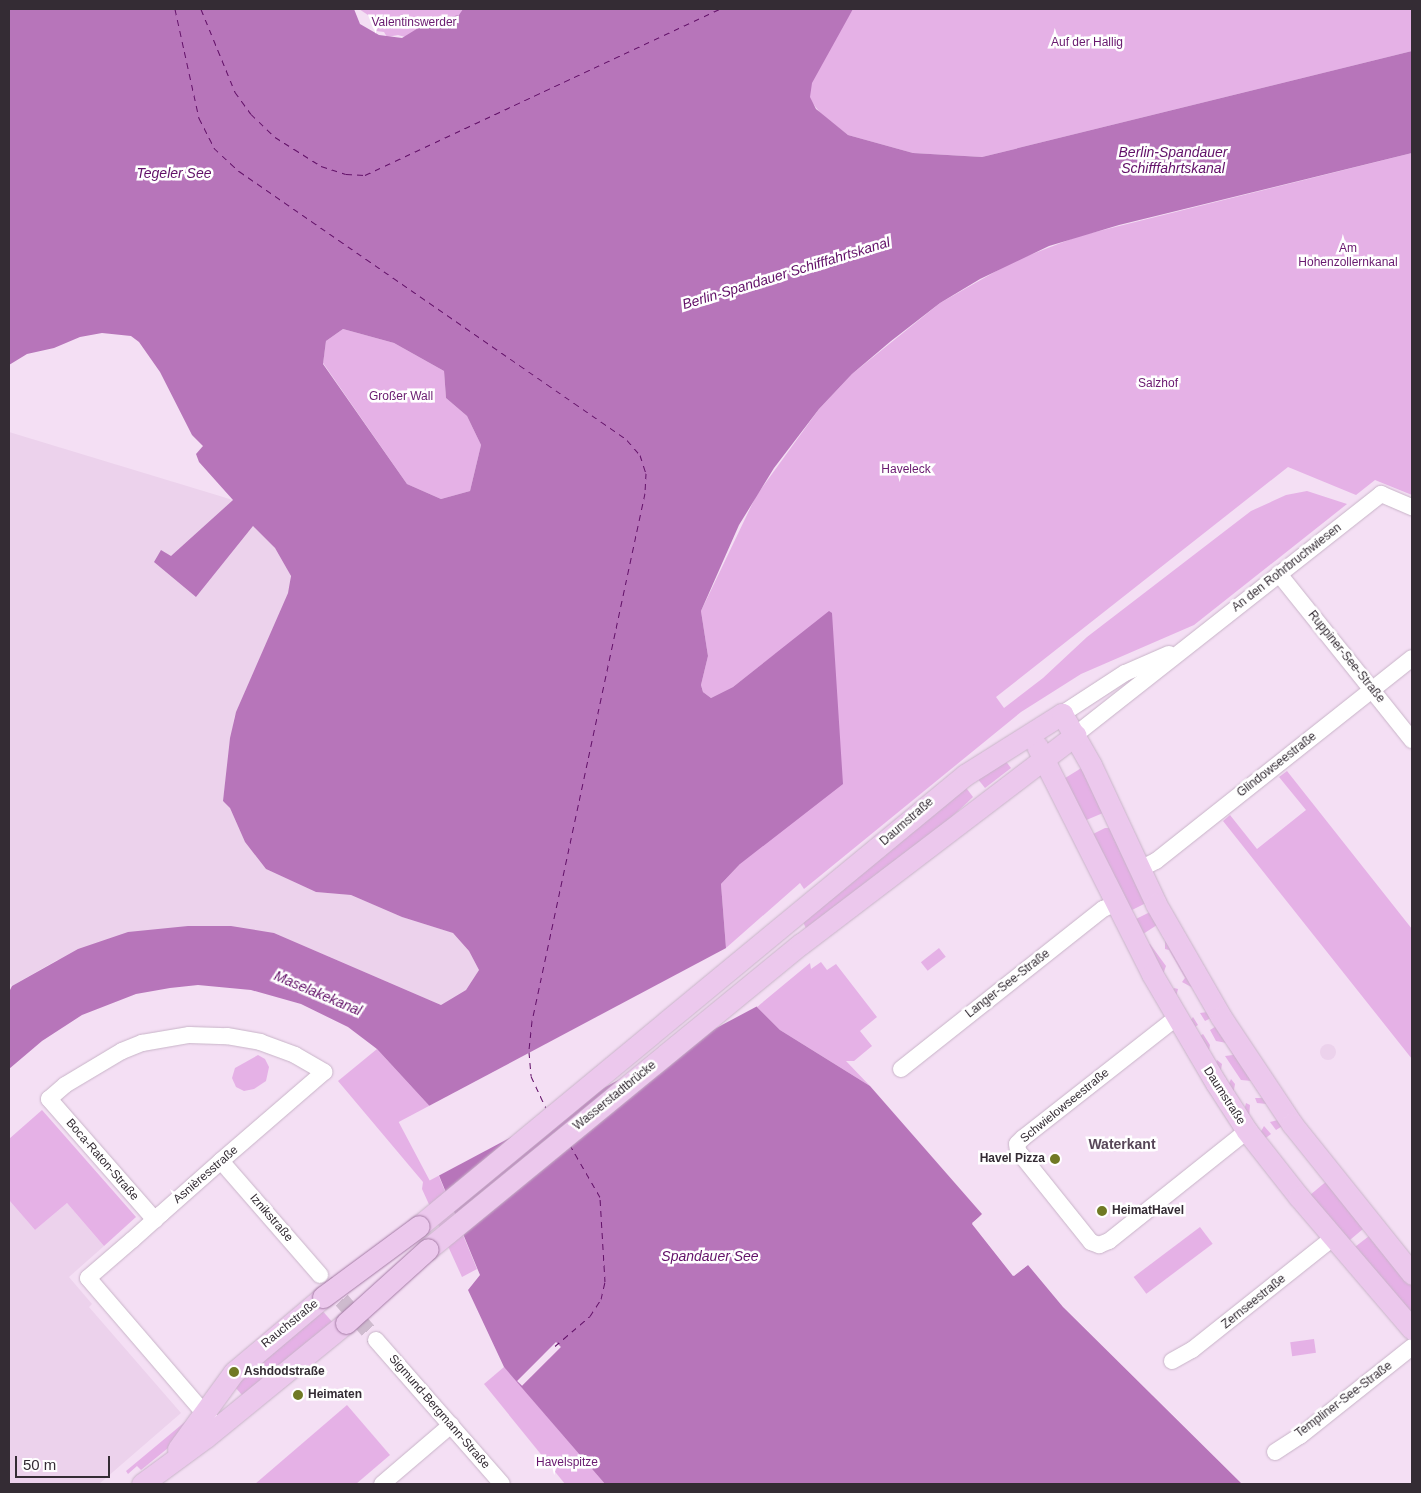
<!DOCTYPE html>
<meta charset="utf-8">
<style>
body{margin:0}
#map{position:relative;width:1421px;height:1493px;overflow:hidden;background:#f4dff4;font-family:Helvetica,sans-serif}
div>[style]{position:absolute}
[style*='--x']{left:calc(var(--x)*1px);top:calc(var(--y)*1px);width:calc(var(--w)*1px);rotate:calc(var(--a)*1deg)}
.built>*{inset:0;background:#ecd2ec}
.round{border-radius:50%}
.green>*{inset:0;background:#e5b1e6;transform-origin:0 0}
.water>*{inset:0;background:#b775ba}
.pier>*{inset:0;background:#f4dff4;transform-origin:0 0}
.ferry>*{height:1px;margin-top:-0.5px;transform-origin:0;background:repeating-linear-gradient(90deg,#621068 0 6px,transparent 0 11px)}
.minor-tunnel>*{height:16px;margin-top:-8px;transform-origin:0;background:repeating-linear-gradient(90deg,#cebbce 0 16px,transparent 0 24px)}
.roads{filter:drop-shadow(0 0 1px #c8b4c8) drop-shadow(0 0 1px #c8b4c8)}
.minor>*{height:16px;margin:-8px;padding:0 8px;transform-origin:8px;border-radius:8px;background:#fff}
.major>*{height:21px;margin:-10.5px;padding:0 10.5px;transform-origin:10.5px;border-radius:10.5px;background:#ecc8ed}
.bridges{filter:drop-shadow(0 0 1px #a37aa4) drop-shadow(0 0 1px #a37aa4)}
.major-bridge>*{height:21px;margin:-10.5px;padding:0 10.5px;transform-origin:10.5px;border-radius:10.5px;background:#ecc8ed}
.dots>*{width:14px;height:14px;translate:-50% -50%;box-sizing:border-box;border:2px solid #fff;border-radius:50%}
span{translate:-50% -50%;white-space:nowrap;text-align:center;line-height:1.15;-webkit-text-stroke:5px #fff;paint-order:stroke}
.park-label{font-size:12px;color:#69196f}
.street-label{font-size:12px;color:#342c34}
.poi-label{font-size:12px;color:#342c34;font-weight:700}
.right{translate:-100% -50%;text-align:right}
.left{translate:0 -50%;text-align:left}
.water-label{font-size:14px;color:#621068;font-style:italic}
.neighbourhood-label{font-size:14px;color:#584759;font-weight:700}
.frame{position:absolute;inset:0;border:10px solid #342c34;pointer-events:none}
.scale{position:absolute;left:15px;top:1456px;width:95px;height:22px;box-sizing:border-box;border:2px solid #342c34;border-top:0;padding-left:6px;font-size:15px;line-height:18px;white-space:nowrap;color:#342c34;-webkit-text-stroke:4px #fff;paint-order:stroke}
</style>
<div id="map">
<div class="built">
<div style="clip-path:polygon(9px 432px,233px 500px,171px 557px,196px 597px,253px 526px,275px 548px,290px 574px,291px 586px,234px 718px,223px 801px,230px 808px,245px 842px,266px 869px,316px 892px,351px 895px,402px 917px,453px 933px,469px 951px,479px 970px,466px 990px,441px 1005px,274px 933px,57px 960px,12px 986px,9px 982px)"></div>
<div class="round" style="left:1320px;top:1044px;width:16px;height:16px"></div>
<div style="clip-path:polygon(9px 1200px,35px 1230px,67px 1203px,104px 1246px,69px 1277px,92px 1304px,89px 1307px,181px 1413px,99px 1484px,9px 1484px)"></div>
</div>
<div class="green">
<div style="clip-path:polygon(359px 9px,480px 9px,441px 29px,409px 38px,398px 35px,387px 37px,384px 32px,376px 31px,372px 23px,374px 19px)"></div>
<div style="clip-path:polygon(853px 9px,1412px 9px,1412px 51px,982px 157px,913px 153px,848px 135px,821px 114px,811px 101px,805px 86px)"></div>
<div style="clip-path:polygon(1412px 153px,1412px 495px,1375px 480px,1356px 495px,1288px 467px,996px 697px,1004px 708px,1043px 678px,1087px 637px,1251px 511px,1286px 495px,1307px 491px,1347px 504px,1194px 625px,1081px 674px,1021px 712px,804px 889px,800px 883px,726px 948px,721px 884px,740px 864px,775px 654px,733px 687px,711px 698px,703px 692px,701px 685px,708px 656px,701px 611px,756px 496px,819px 409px,852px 374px,940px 303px,1014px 261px,1079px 236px)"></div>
<div style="clip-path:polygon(343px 329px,394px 343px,444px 371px,446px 398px,467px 416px,481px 445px,470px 491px,441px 499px,407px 484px,323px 363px,326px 341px)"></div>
<div style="clip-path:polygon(1001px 755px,1011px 768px,985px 788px,973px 773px)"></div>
<div style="clip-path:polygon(1083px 767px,1103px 813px,1084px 821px,1062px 780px)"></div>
<div style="clip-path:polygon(1287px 771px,1412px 929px,1412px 1059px,1223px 821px,1230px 815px,1257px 849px,1306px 810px,1279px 777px)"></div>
<div style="clip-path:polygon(964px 785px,973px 797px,940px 828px,807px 931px,801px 917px)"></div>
<div style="clip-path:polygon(1105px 828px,1112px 828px,1148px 902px,1128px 912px,1091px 835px)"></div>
<div style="clip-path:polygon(1152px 911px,1160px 923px,1140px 936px,1132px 921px)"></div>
<div style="clip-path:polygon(1165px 938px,1213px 1017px,1205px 1021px,1200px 1013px,1207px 1012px,1195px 989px,1182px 982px,1185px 978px,1169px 950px,1165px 949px)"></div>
<div style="clip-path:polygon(1150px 944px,1166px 966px,1162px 977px,1171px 994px,1174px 988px,1178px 989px,1175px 1001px,1188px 1023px,1193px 1017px,1198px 1025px,1190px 1030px,1145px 948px)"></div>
<div style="left:939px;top:948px;width:11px;height:23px;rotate:52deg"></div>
<div style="clip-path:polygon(821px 962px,827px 970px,836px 964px,877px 1017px,860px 1031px,872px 1046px,854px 1061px,846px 1061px,870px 1086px,780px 1030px,757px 1007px,810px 963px,811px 969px)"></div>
<div style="clip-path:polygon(1218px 1025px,1284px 1125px,1276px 1130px,1270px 1122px,1278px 1120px,1267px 1104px,1257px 1103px,1255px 1098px,1262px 1098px,1252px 1081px,1241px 1080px,1225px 1056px,1233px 1055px,1227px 1043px,1216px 1041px,1210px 1030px)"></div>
<div style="clip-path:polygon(1203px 1034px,1210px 1045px,1208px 1056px,1215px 1066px,1217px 1060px,1222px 1064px,1220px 1075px,1228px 1086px,1231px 1079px,1235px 1084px,1233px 1095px,1244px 1110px,1246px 1103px,1250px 1105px,1249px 1117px,1260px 1133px,1264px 1126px,1271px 1134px,1263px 1140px,1195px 1039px)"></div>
<div style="clip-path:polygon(377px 1049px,448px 1126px,431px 1157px,477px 1269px,462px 1277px,422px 1189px,423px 1182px,338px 1081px)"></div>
<div style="clip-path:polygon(258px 1055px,265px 1059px,269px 1067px,266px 1081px,254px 1089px,244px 1091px,236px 1087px,232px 1078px,235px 1068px)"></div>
<div style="clip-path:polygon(42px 1110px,136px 1217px,104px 1246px,67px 1203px,35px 1230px,9px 1200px,9px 1139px)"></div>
<div style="left:1328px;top:1180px;width:60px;height:23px;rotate:50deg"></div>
<div style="left:1200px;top:1227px;width:21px;height:83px;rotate:53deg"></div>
<div style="clip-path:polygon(1373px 1233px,1412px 1279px,1412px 1317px,1351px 1250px)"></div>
<div style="left:320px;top:1308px;width:23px;height:116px;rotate:49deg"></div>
<div style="left:1314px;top:1339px;width:14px;height:24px;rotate:82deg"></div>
<div style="clip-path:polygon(504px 1367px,514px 1378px,605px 1484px,565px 1484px,484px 1384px)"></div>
<div style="clip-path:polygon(347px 1405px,390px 1455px,356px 1484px,255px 1484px)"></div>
<div style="clip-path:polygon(192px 1416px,184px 1435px,141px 1470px,137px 1466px,128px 1474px,126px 1471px)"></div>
</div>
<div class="water">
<div style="clip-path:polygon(evenodd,9px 9px,354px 9px,360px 24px,379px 35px,402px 38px,428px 22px,459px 15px,463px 9px,853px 9px,812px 83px,810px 97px,816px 109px,848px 135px,913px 153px,982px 157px,1412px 51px,1412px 153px,1119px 225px,1049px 246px,980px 279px,940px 303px,891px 341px,852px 374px,819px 409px,774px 468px,739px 525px,701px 611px,708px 656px,701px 685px,703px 692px,711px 698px,733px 687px,829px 611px,832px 613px,843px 784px,740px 864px,721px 884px,726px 948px,757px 1007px,780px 1030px,870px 1086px,982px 1214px,972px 1224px,1013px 1276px,1028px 1265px,1063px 1307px,1242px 1484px,605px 1484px,504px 1367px,468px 1290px,480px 1275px,431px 1156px,447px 1125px,377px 1049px,348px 1027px,301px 1004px,251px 990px,198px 985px,170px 988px,136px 994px,82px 1015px,42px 1041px,9px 1069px,9px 992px,12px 986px,78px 949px,128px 932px,188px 926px,231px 926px,274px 933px,441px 1005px,466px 990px,479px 970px,469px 951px,453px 933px,402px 917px,351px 895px,316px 892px,266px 869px,245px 842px,230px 808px,223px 801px,230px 738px,236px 712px,288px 593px,291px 576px,275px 548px,253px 526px,196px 597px,154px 562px,161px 550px,171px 556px,233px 500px,199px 462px,196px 454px,203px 446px,192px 435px,160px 372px,139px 342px,131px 336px,102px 333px,80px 337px,54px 348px,27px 354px,9px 365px,9px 9px,343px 329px,394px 343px,444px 371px,446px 398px,467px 416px,481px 445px,470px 491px,441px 499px,407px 484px,323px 364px,326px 341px,343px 329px)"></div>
</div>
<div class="pier">
<div style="left:728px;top:947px;width:66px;height:373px;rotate:62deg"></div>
<div style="clip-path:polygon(984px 1213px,975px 1224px,1014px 1273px,1029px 1264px,1014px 1276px,972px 1223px)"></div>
<div style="left:556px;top:1342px;width:7px;height:55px;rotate:45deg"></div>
</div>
<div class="ferry">
<div style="--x:175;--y:9;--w:112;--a:77.6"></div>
<div style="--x:199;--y:118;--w:34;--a:63"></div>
<div style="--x:214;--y:148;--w:34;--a:43"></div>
<div style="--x:239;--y:171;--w:472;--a:34.7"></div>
<div style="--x:627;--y:440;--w:20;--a:49"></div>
<div style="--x:640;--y:455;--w:19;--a:72"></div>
<div style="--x:646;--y:473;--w:20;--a:93"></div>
<div style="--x:645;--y:493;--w:540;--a:102.08"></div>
<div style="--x:532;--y:1021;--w:31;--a:96"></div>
<div style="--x:529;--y:1052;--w:24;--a:85"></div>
<div style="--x:531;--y:1076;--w:35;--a:65"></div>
<div style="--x:201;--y:9;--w:90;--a:67.7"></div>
<div style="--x:235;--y:92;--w:27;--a:54"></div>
<div style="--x:251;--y:114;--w:33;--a:44"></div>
<div style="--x:275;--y:137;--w:54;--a:32.2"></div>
<div style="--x:321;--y:166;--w:26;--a:18"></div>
<div style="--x:346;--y:174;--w:19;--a:3"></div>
<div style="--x:365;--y:175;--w:392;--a:-25.1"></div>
<div style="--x:555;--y:1346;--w:46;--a:-40.6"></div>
<div style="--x:590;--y:1316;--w:20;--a:-57"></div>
<div style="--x:601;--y:1299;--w:17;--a:-77"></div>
<div style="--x:605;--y:1282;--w:85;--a:-93.4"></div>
<div style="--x:600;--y:1197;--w:60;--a:-120"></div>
</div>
<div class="minor-tunnel">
<div style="--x:326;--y:1282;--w:77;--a:49.2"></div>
</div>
<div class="roads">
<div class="minor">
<div style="--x:1279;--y:574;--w:213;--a:51.3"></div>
<div style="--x:1062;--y:714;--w:75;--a:-33.1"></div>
<div style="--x:1125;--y:673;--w:48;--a:-23.4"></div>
<div style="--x:1075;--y:735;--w:390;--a:-38.2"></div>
<div style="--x:1381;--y:494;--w:34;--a:23"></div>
<div style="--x:1140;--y:869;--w:18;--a:-27"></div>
<div style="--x:1156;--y:861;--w:327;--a:-38.4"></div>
<div style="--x:1176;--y:1018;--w:194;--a:141.9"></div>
<div style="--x:1023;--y:1138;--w:8;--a:135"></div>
<div style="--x:1017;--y:1144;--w:7;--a:82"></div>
<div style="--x:1018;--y:1151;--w:117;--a:51.3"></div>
<div style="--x:1091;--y:1242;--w:9;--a:21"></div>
<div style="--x:1099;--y:1245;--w:11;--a:-22"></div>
<div style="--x:1109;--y:1241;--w:176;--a:-38.6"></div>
<div style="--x:901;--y:1069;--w:258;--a:-38.4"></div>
<div style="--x:1103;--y:909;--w:15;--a:-23"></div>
<div style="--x:221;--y:1161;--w:151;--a:49"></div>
<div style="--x:155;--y:1220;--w:161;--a:-131.2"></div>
<div style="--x:49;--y:1099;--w:21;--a:-41"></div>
<div style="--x:65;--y:1085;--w:66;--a:-30.8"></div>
<div style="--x:122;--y:1051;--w:22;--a:-22"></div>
<div style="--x:142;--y:1043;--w:48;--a:-9.7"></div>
<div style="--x:189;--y:1035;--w:38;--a:2"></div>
<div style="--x:227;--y:1036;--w:34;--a:10"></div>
<div style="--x:260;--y:1042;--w:37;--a:20"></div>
<div style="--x:295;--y:1055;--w:34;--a:30"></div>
<div style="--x:324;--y:1072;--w:136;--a:139.2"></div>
<div style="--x:221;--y:1161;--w:80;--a:138.5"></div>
<div style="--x:161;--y:1214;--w:39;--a:138"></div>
<div style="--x:132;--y:1240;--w:58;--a:139.2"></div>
<div style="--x:88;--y:1278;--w:189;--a:49.3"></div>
<div style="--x:376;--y:1340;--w:191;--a:48.8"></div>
<div style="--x:1172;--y:1361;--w:23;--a:-29"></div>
<div style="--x:1192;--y:1350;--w:180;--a:-38.5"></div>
<div style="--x:1275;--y:1452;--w:30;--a:-33"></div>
<div style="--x:1300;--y:1436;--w:143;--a:-38.5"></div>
<div style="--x:382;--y:1484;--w:91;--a:-40.5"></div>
</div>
<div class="major">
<div style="--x:1037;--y:746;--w:255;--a:63.2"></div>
<div style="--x:1152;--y:974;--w:126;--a:59.6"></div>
<div style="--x:1216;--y:1083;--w:57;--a:57.1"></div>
<div style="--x:1247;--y:1131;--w:84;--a:51.8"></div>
<div style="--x:1299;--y:1197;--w:174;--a:49.4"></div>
<div style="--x:419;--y:1226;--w:708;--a:-39.56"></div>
<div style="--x:965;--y:775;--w:115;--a:-32.2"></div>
<div style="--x:1062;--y:714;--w:59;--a:60.4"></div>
<div style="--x:1091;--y:765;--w:153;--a:64.9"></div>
<div style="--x:1156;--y:904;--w:130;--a:60.1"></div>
<div style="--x:1221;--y:1017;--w:128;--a:56.4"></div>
<div style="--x:1292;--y:1124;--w:192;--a:51.3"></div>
<div style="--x:428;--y:1249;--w:482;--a:-39.3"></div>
<div style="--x:801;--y:944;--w:345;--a:-37.3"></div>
<div style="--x:178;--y:1449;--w:95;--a:-54"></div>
<div style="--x:234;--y:1372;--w:116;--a:-40.1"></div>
<div style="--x:142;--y:1484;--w:79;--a:-36.3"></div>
<div style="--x:206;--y:1437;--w:181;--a:-39.2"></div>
</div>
</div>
<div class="bridges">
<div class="major-bridge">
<div style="--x:323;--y:1297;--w:119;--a:-36.5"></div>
<div style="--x:346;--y:1323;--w:110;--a:-42.1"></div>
</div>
</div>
<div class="dots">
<div style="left:1055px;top:1159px;background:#707924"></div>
<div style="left:1102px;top:1211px;background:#707924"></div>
<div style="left:234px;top:1372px;background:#707924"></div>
<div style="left:298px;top:1395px;background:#707924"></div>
</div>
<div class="park-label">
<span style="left:414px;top:23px">Valentinswerder</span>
<span style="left:1087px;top:43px">Auf der Hallig</span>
<span style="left:1348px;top:256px">Am<br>Hohenzollernkanal</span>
<span style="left:1158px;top:384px">Salzhof</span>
<span style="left:401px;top:397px">Großer Wall</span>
<span style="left:906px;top:470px">Haveleck</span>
<span style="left:567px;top:1463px">Havelspitze</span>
</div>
<div class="street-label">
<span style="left:1287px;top:568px;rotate:-38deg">An den Rohrbruchwiesen</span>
<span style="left:1346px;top:657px;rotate:51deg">Ruppiner-See-Straße</span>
<span style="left:1277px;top:765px;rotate:-38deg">Glindowseestraße</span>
<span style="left:907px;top:822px;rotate:-41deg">Daumstraße</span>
<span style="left:1008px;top:984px;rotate:-38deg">Langer-See-Straße</span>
<span style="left:615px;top:1096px;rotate:-39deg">Wasserstadtbrücke</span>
<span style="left:1224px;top:1096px;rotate:57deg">Daumstraße</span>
<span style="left:1065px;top:1106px;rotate:-39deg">Schwielowseestraße</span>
<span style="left:102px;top:1160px;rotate:49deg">Boca-Raton-Straße</span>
<span style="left:206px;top:1175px;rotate:-41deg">Asnièresstraße</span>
<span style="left:271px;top:1218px;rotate:49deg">Iznikstraße</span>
<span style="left:1254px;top:1302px;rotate:-39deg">Zernseestraße</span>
<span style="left:290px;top:1324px;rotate:-39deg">Rauchstraße</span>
<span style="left:1344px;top:1400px;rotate:-37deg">Templiner-See-Straße</span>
<span style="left:439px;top:1412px;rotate:49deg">Sigmund-Bergmann-Straße</span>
</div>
<div class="poi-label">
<span class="right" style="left:1045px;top:1159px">Havel Pizza</span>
<span class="left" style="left:1112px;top:1211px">HeimatHavel</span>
<span class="left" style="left:244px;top:1372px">Ashdodstraße</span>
<span class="left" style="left:308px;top:1395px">Heimaten</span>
</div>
<div class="water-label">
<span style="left:1173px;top:160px">Berlin-Spandauer<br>Schifffahrtskanal</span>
<span style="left:174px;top:173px">Tegeler See</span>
<span style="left:786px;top:273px;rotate:-17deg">Berlin-Spandauer Schifffahrtskanal</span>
<span style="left:318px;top:993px;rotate:23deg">Maselakekanal</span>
<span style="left:710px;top:1256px">Spandauer See</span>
</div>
<div class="neighbourhood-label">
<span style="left:1122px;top:1144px">Waterkant</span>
</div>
<div class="frame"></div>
<div class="scale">50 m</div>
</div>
